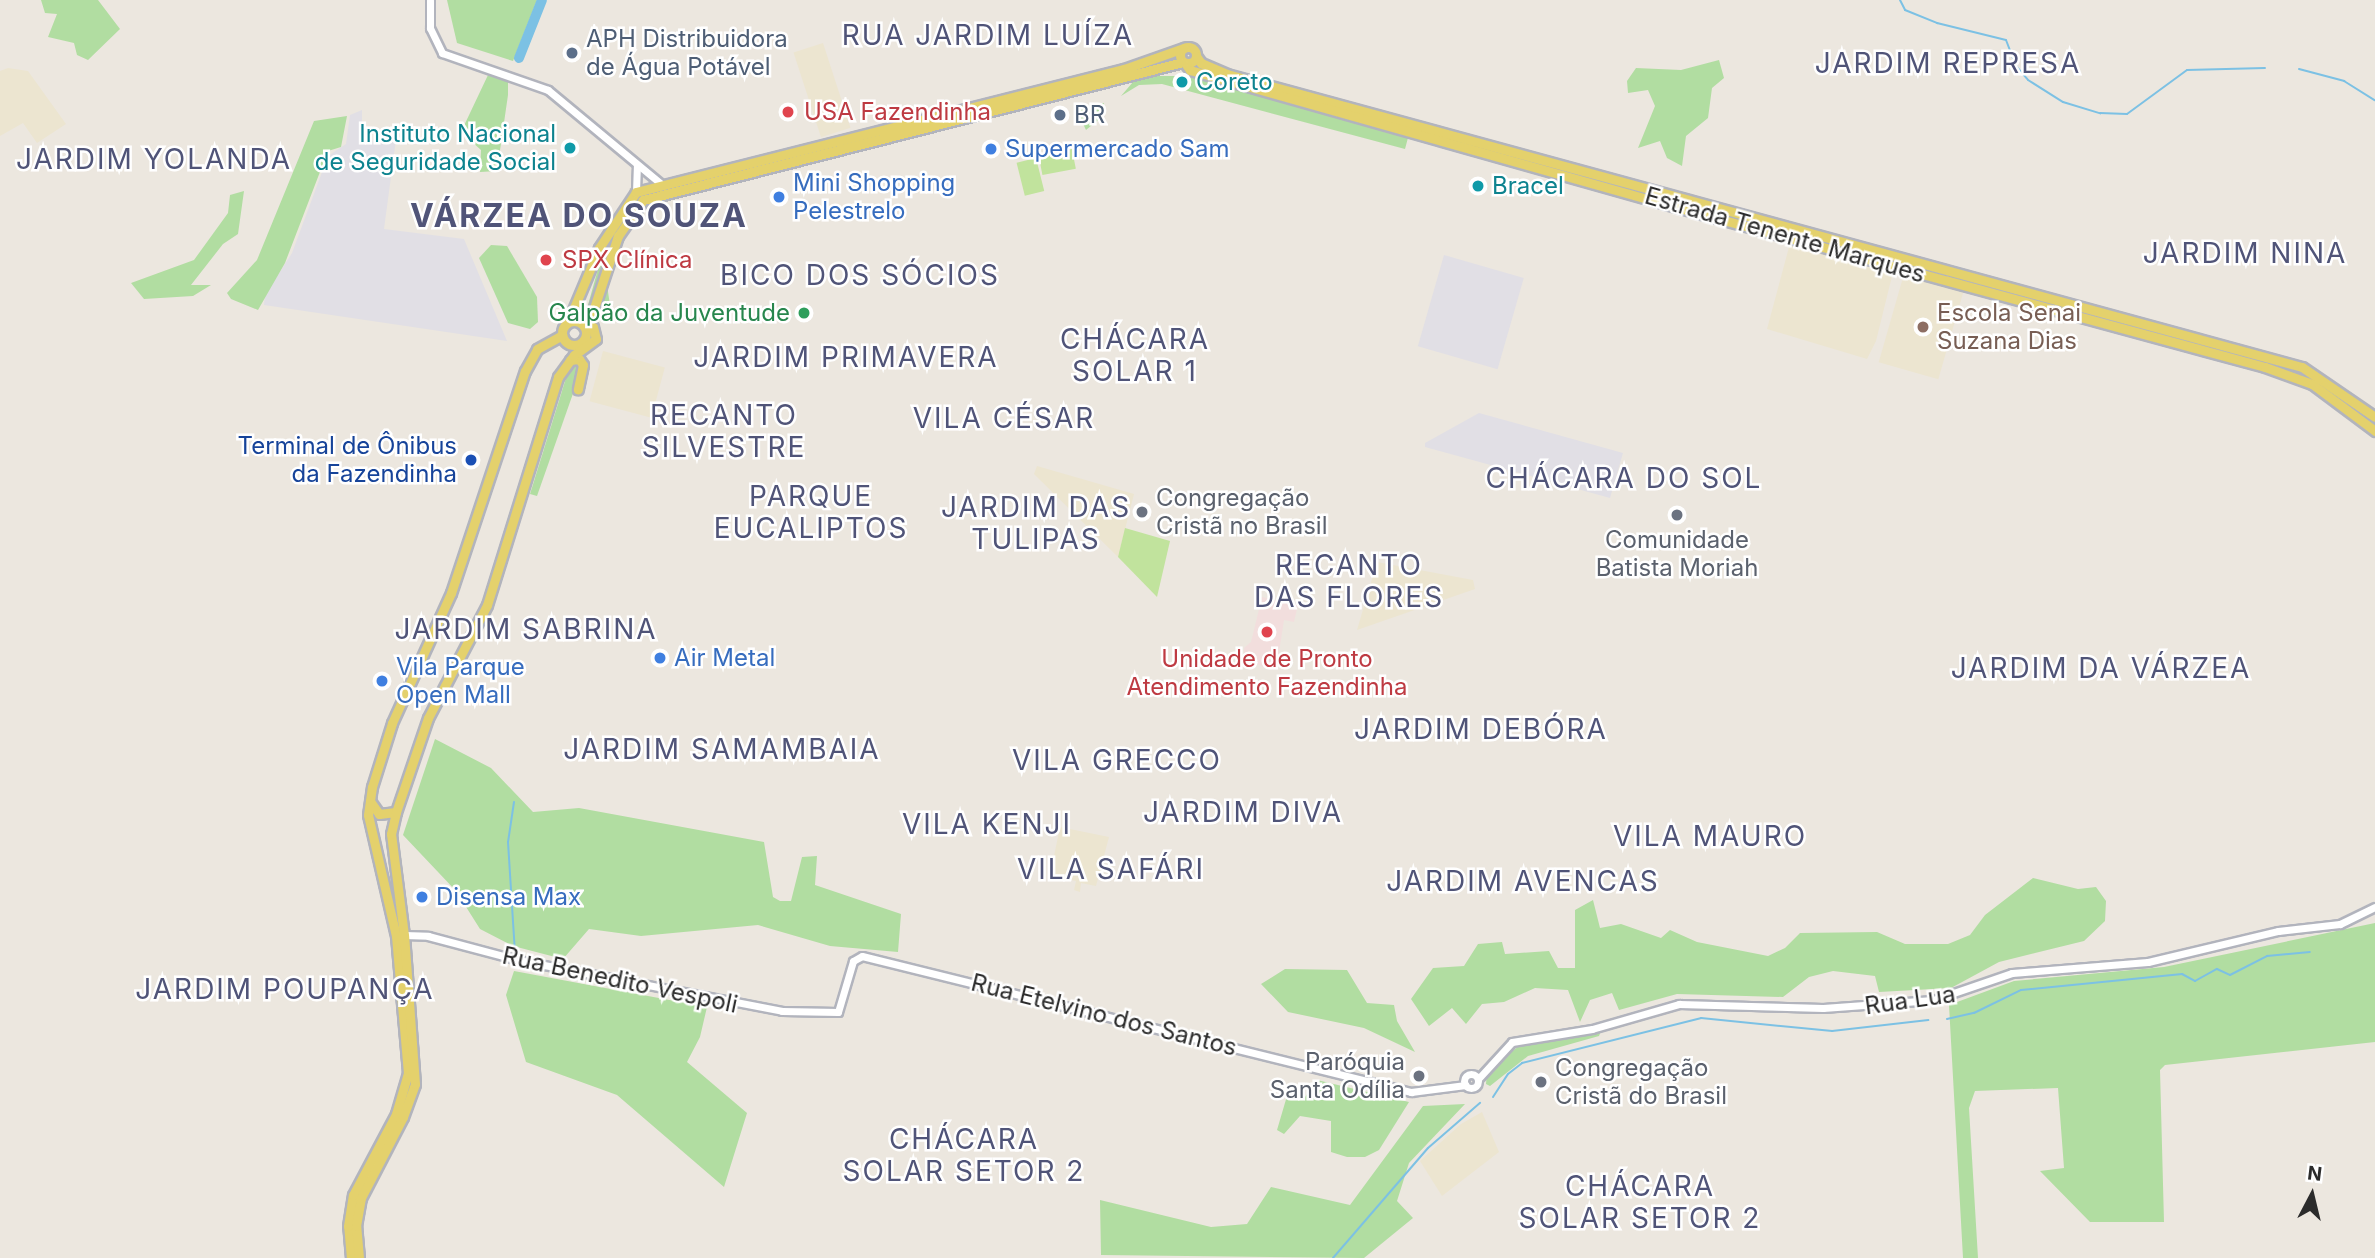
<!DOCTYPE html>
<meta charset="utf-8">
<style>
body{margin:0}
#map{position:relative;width:2375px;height:1258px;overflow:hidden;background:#ece7df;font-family:Inter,sans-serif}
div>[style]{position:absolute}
.industrial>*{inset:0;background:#e1dfe5;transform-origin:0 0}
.education>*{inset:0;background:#ece5d0;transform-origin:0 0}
.medical>*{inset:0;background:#f2dedd}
.green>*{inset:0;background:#b1dda1}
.pitch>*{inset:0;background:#c1e39d;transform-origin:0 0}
.stream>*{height:2px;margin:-1px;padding:0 1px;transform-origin:1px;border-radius:1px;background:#7cc1e4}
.river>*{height:10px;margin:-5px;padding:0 5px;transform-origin:5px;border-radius:5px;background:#7cc1e4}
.roads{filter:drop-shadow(2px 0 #b2b4bd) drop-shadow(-2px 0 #b2b4bd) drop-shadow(0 2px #b2b4bd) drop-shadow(0 -2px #b2b4bd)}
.minor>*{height:7px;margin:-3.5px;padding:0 3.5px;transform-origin:3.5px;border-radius:3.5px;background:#fff}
.minor>.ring{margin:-3.5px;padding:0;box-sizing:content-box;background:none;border:7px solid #fff;border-radius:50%}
.major>*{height:9px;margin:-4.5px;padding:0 4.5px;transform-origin:4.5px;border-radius:4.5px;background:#e4d16c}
.major>.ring{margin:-4.5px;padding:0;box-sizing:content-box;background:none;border:9px solid #e4d16c;border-radius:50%}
.dots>*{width:19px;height:19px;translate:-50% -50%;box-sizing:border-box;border:4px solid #fff;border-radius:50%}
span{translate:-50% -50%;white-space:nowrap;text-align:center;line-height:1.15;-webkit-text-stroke:5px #fff;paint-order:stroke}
.service-label{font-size:24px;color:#4e5e75}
.left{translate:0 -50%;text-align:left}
.culture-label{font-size:24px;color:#0d838f}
.right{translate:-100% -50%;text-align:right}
.health-label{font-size:24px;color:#be3a42}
.shop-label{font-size:24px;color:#366cbe}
.street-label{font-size:24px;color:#2b2b2b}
.leisure-label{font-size:24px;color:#27864d}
.education-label{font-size:24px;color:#785e54}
.transit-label{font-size:24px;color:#164399}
.worship-label{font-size:24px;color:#5b616d}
.quarter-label{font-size:28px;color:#505478;letter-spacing:2px}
.district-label{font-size:32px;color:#505478;font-weight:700;letter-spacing:2px}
.north{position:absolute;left:2277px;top:1160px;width:70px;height:70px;-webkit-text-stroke:5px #fff;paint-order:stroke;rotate:7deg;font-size:19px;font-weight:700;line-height:28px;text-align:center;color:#2b2b2b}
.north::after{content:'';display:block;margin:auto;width:24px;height:32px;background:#2b2b2b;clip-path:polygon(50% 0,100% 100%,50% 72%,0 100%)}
</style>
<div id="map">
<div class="industrial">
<div style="clip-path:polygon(362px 110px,362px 142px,372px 142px,376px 134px,397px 132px,384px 229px,464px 239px,507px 341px,264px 305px,265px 295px,292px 253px,328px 156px,346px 144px,350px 115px)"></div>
<div style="left:1444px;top:255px;width:83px;height:95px;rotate:16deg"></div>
<div style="clip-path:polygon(1479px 413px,1623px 453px,1610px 498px,1425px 447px,1425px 443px)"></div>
</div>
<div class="education">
<div style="left:823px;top:43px;width:89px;height:31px;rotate:72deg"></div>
<div style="clip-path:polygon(8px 68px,28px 71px,66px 124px,37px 143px,23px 123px,0 136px,0 71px)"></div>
<div style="clip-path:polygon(1792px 236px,1894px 268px,1876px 341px,1867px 359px,1767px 329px)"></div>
<div style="left:1906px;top:267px;width:62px;height:99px;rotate:16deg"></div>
<div style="left:603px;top:351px;width:64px;height:52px;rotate:15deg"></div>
<div style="clip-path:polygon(1037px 466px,1134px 494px,1118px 557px,1034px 474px)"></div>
<div style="clip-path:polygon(1377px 562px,1473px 580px,1475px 589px,1357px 630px)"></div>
<div style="clip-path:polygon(1060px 827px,1109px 837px,1096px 886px,1081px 883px,1080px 892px,1074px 890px,1076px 881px,1050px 875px)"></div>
<div style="clip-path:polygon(1482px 1112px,1499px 1152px,1442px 1196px,1420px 1161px,1461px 1124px)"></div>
</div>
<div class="medical">
<div style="clip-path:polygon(1262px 597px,1298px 605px,1294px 622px,1284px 620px,1277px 665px,1268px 662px,1265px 668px,1244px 657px,1244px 648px,1251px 642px)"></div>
</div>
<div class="green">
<div style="clip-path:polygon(41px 0,98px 0,120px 29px,88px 60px,77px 55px,74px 43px,48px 37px,57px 14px,45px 13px)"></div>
<div style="clip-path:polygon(447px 0,537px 0,513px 61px,457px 43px)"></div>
<div style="clip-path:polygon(1719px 60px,1724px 78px,1712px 88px,1708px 118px,1686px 136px,1682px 166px,1667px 158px,1660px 141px,1638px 148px,1655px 106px,1648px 90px,1628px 93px,1627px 81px,1636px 68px,1681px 70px)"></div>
<div style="clip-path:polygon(488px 75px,508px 81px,508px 95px,497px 171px,480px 172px,481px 150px,461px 132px)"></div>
<div style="clip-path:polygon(1154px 76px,1186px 76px,1409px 134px,1405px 149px,1162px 84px,1139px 85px,1121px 96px,1133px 82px)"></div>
<div style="clip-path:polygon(1104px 103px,1103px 116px,1086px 130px,1077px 111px)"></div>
<div style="clip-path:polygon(347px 116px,341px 147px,328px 151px,285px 263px,258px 310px,231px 299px,227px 293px,257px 260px,314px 121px)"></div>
<div style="clip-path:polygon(244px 191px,238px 234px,223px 244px,191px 285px,211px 285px,193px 296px,144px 299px,131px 283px,194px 260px,228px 213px,230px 195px)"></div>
<div style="clip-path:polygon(627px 217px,629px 228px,607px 285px,611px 312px,586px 312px,600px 262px)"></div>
<div style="clip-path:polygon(491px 245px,507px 246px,537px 297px,538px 322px,530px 329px,508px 323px,479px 258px)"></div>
<div style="clip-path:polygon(577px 360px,581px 364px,576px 385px,537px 496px,530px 494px,566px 378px)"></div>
<div style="clip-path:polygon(435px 739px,491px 768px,533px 812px,579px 808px,764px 842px,773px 897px,780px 901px,791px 901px,802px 857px,817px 856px,815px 885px,901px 914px,898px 952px,830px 946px,758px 925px,641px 936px,589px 929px,563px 959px,513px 946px,480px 929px,456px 891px,403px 835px)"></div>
<div style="clip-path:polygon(2033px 878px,2078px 889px,2096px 887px,2106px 901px,2105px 921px,2084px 941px,1999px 962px,1951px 988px,1879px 992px,1875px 976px,1833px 971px,1809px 977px,1783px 997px,1677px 994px,1619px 1010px,1612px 993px,1590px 1000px,1580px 1022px,1568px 990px,1535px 988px,1504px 1002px,1482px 1004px,1466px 1024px,1452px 1008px,1429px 1026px,1411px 999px,1433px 968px,1464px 966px,1478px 944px,1502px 942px,1505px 954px,1549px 951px,1558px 968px,1575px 968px,1575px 910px,1593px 900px,1600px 928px,1621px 924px,1661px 938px,1670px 930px,1697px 942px,1768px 956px,1785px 948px,1800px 933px,1877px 932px,1905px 944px,1948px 944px,1970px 935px,1985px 915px)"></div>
<div style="clip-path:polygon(2375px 923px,2375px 1042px,2165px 1065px,2160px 1070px,2164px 1222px,2090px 1222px,2040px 1171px,2064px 1168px,2058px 1088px,1975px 1091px,1969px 1108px,1978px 1258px,1963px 1258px,1949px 1005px,2014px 981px,2164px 967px)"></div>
<div style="clip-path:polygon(1285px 969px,1347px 970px,1367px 1003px,1394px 1005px,1397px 1021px,1415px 1052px,1364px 1028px,1288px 1012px,1261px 984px)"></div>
<div style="clip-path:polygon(514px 971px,707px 1007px,700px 1037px,687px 1062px,747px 1113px,724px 1187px,617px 1095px,526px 1062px,506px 995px)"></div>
<div style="clip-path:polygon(1601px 1031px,1599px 1036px,1528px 1056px,1490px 1086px,1486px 1084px,1487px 1071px,1524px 1042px)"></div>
<div style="clip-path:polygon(1317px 1080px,1409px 1102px,1379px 1150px,1365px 1157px,1347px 1157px,1331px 1152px,1331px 1121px,1300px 1116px,1284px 1134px,1277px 1130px,1287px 1096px,1305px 1097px)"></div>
<div style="clip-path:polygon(1465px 1104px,1409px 1163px,1397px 1201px,1413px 1218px,1364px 1258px,1101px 1255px,1100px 1200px,1211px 1227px,1247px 1224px,1271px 1187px,1350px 1205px,1423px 1106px)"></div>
</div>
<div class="pitch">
<div style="left:1072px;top:149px;width:20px;height:34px;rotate:79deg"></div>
<div style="left:1036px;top:158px;width:34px;height:20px;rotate:76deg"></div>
<div style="clip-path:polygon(1125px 528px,1170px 541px,1157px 597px,1118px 557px)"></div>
</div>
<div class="stream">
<div style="left:1900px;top:0;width:11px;rotate:63deg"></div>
<div style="left:1905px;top:10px;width:35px;rotate:22deg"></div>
<div style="left:1937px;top:23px;width:71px;rotate:13.8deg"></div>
<div style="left:2006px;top:40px;width:28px;rotate:69deg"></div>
<div style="left:2016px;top:66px;width:18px;rotate:49deg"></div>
<div style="left:2028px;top:80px;width:41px;rotate:32.2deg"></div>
<div style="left:2063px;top:102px;width:39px;rotate:17deg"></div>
<div style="left:2100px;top:113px;width:27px;rotate:2deg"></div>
<div style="left:2127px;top:114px;width:74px;rotate:-36.3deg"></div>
<div style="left:2187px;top:70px;width:78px;rotate:-1.5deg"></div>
<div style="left:2299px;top:69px;width:47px;rotate:14.9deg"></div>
<div style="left:2344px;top:81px;width:36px;rotate:32deg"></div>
<div style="left:514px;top:802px;width:40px;rotate:98.5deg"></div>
<div style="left:508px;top:842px;width:112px;rotate:86.4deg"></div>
<div style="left:1947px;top:1019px;width:28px;rotate:-13deg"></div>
<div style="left:1974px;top:1013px;width:52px;rotate:-26.1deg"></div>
<div style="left:2021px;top:990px;width:162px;rotate:-5.7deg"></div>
<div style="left:2182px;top:974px;width:15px;rotate:28deg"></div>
<div style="left:2195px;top:981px;width:25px;rotate:-29deg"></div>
<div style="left:2217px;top:969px;width:14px;rotate:25deg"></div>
<div style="left:2230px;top:975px;width:42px;rotate:-27.2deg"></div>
<div style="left:2267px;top:956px;width:43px;rotate:-5.3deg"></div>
<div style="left:1493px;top:1097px;width:27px;rotate:-57deg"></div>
<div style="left:1508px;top:1074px;width:18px;rotate:-38deg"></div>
<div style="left:1522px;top:1063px;width:185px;rotate:-14.1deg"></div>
<div style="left:1701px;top:1018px;width:132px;rotate:5.7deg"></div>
<div style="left:1832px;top:1031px;width:97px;rotate:-6.5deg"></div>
<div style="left:1333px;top:1258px;width:145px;rotate:-49.2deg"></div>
<div style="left:1428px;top:1148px;width:69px;rotate:-40.9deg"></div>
</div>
<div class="river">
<div style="left:519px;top:58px;width:62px;rotate:-68.4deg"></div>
</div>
<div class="roads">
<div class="minor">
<div style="left:430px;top:0;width:28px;rotate:90deg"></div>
<div style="left:430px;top:28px;width:28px;rotate:64deg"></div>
<div style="left:442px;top:53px;width:112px;rotate:19.2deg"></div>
<div style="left:548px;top:90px;width:146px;rotate:39.7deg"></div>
<div style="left:636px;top:192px;width:27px;rotate:-88deg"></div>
<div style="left:404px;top:935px;width:24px;rotate:2deg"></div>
<div style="left:428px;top:936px;width:93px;rotate:14.9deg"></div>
<div style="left:518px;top:960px;width:269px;rotate:10.9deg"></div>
<div style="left:782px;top:1011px;width:56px;rotate:1deg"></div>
<div style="left:838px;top:1012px;width:53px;rotate:-73.6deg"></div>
<div style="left:853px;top:961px;width:10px;rotate:-29deg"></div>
<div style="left:862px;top:956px;width:566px;rotate:13.91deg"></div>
<div style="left:1411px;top:1092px;width:55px;rotate:-7.3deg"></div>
<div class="ring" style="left:1464px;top:1074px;width:7px;height:7px"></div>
<div style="left:1478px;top:1079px;width:50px;rotate:-47.4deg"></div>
<div style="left:1512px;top:1042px;width:81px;rotate:-9.2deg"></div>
<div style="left:1592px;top:1029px;width:91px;rotate:-16deg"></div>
<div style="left:1679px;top:1004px;width:144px;rotate:1.6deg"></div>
<div style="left:1823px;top:1008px;width:110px;rotate:-4.2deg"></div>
<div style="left:1933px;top:1000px;width:83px;rotate:-18.9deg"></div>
<div style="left:2012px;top:973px;width:136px;rotate:-4.6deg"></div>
<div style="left:2148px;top:962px;width:134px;rotate:-13.4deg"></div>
<div style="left:2278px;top:931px;width:62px;rotate:-6.4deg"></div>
<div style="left:2340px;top:924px;width:39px;rotate:-26deg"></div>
</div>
<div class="major">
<div class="ring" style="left:1180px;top:47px;width:7px;height:7px"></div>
<div style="left:1196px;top:56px;width:9px;rotate:54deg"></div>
<div style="left:1201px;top:63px;width:28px;rotate:23deg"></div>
<div style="left:1227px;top:74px;width:1114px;rotate:15.25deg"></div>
<div style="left:2302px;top:367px;width:88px;rotate:34.4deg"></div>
<div style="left:1185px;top:63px;width:9px;rotate:54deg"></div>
<div style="left:1190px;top:70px;width:512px;rotate:15.75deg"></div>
<div style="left:1683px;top:209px;width:603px;rotate:15.19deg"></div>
<div style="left:2265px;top:367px;width:50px;rotate:19.9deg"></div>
<div style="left:2312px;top:384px;width:79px;rotate:36.7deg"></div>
<div class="ring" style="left:562px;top:321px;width:15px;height:15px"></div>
<div style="left:568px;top:322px;width:80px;rotate:-67.3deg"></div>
<div style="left:599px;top:248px;width:67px;rotate:-56.5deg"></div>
<div style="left:636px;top:192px;width:503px;rotate:-14.15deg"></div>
<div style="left:1124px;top:69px;width:64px;rotate:-19.3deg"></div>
<div style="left:583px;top:324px;width:13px;rotate:-48deg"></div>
<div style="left:592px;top:314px;width:82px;rotate:-71.6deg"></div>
<div style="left:618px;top:236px;width:44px;rotate:-55.2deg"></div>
<div style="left:643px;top:200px;width:557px;rotate:-14.34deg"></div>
<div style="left:570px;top:360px;width:9px;rotate:-6deg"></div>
<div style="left:579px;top:359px;width:7px;rotate:56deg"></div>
<div style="left:583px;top:365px;width:25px;rotate:102deg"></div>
<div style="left:370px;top:801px;width:16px;rotate:55deg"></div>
<div style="left:379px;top:814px;width:17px;rotate:-7deg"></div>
<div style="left:351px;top:1258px;width:32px;rotate:-95deg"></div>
<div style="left:348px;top:1226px;width:31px;rotate:-81deg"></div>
<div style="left:353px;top:1195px;width:92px;rotate:-62deg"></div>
<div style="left:396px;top:1114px;width:43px;rotate:-73.7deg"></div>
<div style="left:408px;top:1073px;width:138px;rotate:-95deg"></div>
<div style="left:396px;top:936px;width:124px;rotate:-103deg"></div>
<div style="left:368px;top:815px;width:28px;rotate:-82deg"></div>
<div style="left:372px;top:787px;width:67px;rotate:-72.6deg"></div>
<div style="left:392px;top:723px;width:143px;rotate:-65.6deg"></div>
<div style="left:451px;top:593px;width:234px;rotate:-71.6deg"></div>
<div style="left:525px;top:371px;width:25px;rotate:-61deg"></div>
<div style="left:537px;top:349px;width:29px;rotate:-29deg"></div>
<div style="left:359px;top:1258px;width:32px;rotate:-95deg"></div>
<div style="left:356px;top:1226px;width:28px;rotate:-80deg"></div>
<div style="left:361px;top:1198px;width:91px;rotate:-62.6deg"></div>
<div style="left:403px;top:1117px;width:35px;rotate:-70deg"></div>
<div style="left:415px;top:1084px;width:149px;rotate:-94.2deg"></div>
<div style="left:404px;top:935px;width:102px;rotate:-97.3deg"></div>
<div style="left:391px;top:834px;width:23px;rotate:-77deg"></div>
<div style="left:396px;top:812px;width:99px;rotate:-71.2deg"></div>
<div style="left:428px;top:718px;width:127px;rotate:-62.4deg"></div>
<div style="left:487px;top:605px;width:239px;rotate:-72.7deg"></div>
<div style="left:558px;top:377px;width:27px;rotate:-54deg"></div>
<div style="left:574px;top:355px;width:27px;rotate:-36deg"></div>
<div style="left:596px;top:339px;width:12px;rotate:-104deg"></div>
<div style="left:593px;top:327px;width:8px;rotate:180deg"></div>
</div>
</div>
<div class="dots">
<div style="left:572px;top:53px;background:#5c6f8a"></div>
<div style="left:1182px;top:82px;background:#0f9aa8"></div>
<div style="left:788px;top:112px;background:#e0444e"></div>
<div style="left:1060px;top:115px;background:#5c6f8a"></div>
<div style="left:570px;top:148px;background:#0f9aa8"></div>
<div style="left:991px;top:149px;background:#3f7fe0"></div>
<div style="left:1478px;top:186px;background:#0f9aa8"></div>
<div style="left:779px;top:197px;background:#3f7fe0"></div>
<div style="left:546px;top:260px;background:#e0444e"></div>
<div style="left:804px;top:313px;background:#2e9e5b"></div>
<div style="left:1923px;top:327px;background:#8d6e63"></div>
<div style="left:471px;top:460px;background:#1a4fb4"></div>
<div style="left:1142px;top:512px;background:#6b7280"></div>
<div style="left:1677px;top:515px;background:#6b7280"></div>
<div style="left:1267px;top:632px;background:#e0444e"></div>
<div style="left:660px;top:658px;background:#3f7fe0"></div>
<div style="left:382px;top:681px;background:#3f7fe0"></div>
<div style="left:422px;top:897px;background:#3f7fe0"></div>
<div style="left:1419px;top:1076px;background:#6b7280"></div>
<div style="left:1541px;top:1082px;background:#6b7280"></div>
</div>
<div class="service-label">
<span class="left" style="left:586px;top:53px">APH Distribuidora<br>de Água Potável</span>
<span class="left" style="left:1074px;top:115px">BR</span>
</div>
<div class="culture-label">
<span class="left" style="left:1196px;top:82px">Coreto</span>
<span class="right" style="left:556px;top:148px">Instituto Nacional<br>de Seguridade Social</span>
<span class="left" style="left:1492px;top:186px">Bracel</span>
</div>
<div class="health-label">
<span class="left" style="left:804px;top:112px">USA Fazendinha</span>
<span class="left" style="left:562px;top:260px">SPX Clínica</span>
<span style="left:1267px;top:673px">Unidade de Pronto<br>Atendimento Fazendinha</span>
</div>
<div class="shop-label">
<span class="left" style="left:1005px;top:149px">Supermercado Sam</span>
<span class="left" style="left:793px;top:197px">Mini Shopping<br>Pelestrelo</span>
<span class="left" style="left:674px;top:658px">Air Metal</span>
<span class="left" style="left:396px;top:681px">Vila Parque<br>Open Mall</span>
<span class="left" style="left:436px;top:897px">Disensa Max</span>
</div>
<div class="street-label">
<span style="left:1785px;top:235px;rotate:16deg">Estrada Tenente Marques</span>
<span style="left:620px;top:980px;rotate:12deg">Rua Benedito Vespoli</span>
<span style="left:1910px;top:1000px;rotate:-8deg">Rua Lua</span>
<span style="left:1104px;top:1015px;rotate:14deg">Rua Etelvino dos Santos</span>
</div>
<div class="leisure-label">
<span class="right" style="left:790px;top:313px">Galpão da Juventude</span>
</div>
<div class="education-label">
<span class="left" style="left:1937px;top:327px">Escola Senai<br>Suzana Dias</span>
</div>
<div class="transit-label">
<span class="right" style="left:457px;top:460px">Terminal de Ônibus<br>da Fazendinha</span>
</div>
<div class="worship-label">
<span class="left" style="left:1156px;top:512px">Congregação<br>Cristã no Brasil</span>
<span style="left:1677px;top:554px">Comunidade<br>Batista Moriah</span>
<span class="right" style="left:1405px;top:1076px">Paróquia<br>Santa Odília</span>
<span class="left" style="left:1555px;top:1082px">Congregação<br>Cristã do Brasil</span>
</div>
<div class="quarter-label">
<span style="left:988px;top:35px">RUA JARDIM LUÍZA</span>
<span style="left:1948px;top:63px">JARDIM REPRESA</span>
<span style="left:154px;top:159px">JARDIM YOLANDA</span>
<span style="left:2245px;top:253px">JARDIM NINA</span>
<span style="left:860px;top:275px">BICO DOS SÓCIOS</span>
<span style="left:1135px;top:355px">CHÁCARA<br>SOLAR 1</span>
<span style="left:846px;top:357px">JARDIM PRIMAVERA</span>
<span style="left:724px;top:431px">RECANTO<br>SILVESTRE</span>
<span style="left:1004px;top:418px">VILA CÉSAR</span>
<span style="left:1624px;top:478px">CHÁCARA DO SOL</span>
<span style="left:811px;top:512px">PARQUE<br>EUCALIPTOS</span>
<span style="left:1036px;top:523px">JARDIM DAS<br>TULIPAS</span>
<span style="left:1349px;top:581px">RECANTO<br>DAS FLORES</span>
<span style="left:526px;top:629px">JARDIM SABRINA</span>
<span style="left:2101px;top:668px">JARDIM DA VÁRZEA</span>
<span style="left:1481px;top:729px">JARDIM DEBÓRA</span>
<span style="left:722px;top:749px">JARDIM SAMAMBAIA</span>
<span style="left:1117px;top:760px">VILA GRECCO</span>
<span style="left:1243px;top:812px">JARDIM DIVA</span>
<span style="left:987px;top:824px">VILA KENJI</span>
<span style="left:1710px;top:836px">VILA MAURO</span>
<span style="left:1111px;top:869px">VILA SAFÁRI</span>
<span style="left:1523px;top:881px">JARDIM AVENCAS</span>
<span style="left:285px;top:989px">JARDIM POUPANÇA</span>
<span style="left:964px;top:1155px">CHÁCARA<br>SOLAR SETOR 2</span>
<span style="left:1640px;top:1202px">CHÁCARA<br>SOLAR SETOR 2</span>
</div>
<div class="district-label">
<span style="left:579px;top:216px">VÁRZEA DO SOUZA</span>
</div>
<div class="north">N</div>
</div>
